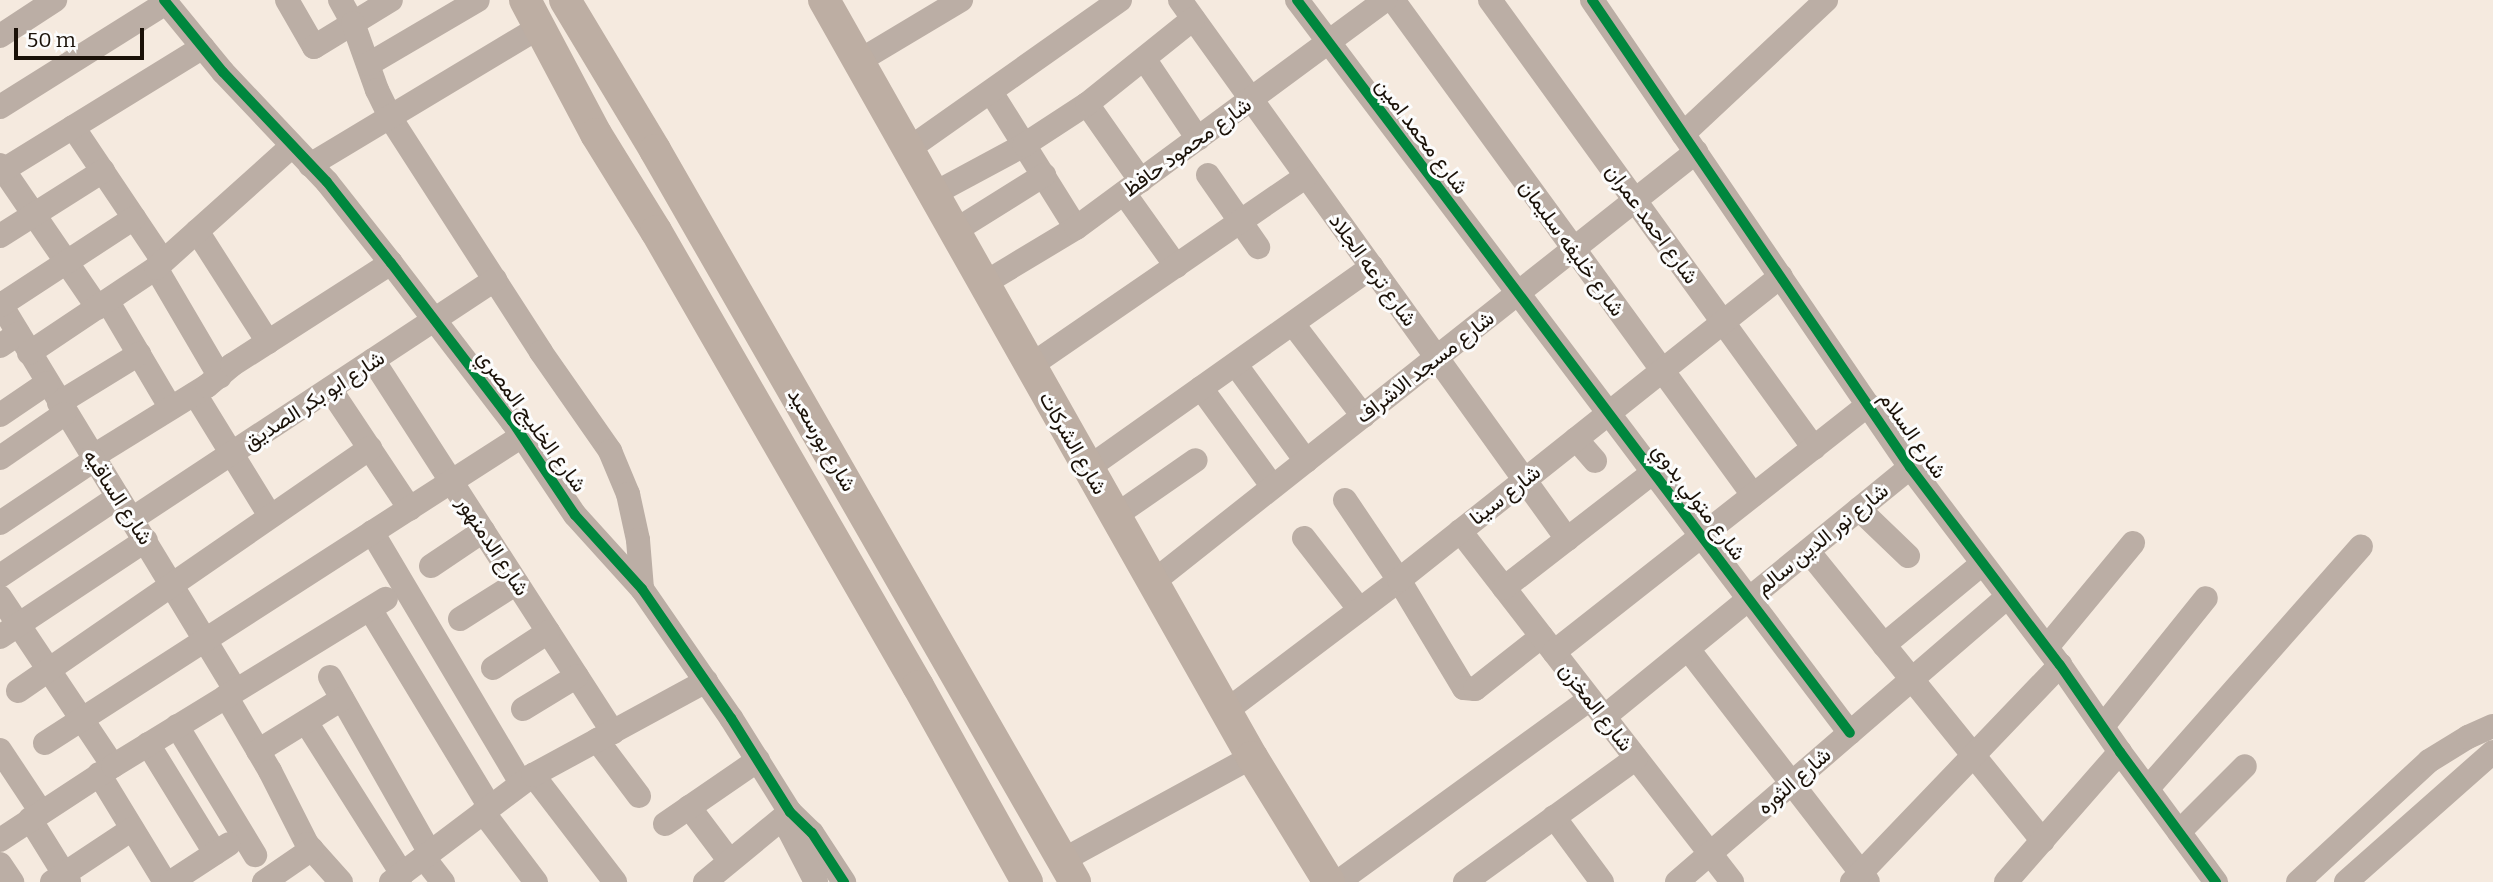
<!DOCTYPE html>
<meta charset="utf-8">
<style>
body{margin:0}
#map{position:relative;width:2493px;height:882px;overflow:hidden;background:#f5eadf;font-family:Bitter,Vazirmatn,serif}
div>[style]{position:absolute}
.minor>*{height:24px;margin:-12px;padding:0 12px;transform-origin:12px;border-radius:12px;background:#bbaea5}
.major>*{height:32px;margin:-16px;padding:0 16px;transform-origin:16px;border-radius:16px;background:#bdaea3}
.cycleway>*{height:10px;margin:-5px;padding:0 5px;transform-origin:5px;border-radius:5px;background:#00873e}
span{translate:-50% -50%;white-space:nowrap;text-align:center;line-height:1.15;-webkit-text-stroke:6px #fcfcfc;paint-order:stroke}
.street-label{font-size:21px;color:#1a1108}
.scale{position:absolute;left:14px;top:28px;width:130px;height:32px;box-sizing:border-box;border:4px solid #1a1108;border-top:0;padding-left:9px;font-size:21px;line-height:24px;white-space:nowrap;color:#1a1108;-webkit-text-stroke:5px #fcfcfc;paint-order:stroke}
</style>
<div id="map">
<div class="minor">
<div style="left:164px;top:0;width:93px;rotate:50.7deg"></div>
<div style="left:223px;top:72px;width:151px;rotate:46.6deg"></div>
<div style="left:327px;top:182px;width:103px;rotate:51.7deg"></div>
<div style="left:391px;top:263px;width:199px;rotate:52.6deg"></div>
<div style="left:512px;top:421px;width:113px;rotate:56.2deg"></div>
<div style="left:575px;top:515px;width:100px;rotate:47.8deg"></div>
<div style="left:642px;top:589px;width:157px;rotate:55.4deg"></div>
<div style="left:731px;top:718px;width:111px;rotate:57.9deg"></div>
<div style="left:790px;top:812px;width:30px;rotate:44deg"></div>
<div style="left:812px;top:833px;width:59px;rotate:56.9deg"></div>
<div style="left:287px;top:0;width:54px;rotate:60.1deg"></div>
<div style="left:314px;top:47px;width:90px;rotate:-31.4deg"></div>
<div style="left:340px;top:0;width:26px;rotate:61deg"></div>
<div style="left:353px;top:23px;width:71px;rotate:70.3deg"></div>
<div style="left:377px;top:90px;width:32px;rotate:64deg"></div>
<div style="left:391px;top:119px;width:277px;rotate:57.2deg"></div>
<div style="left:541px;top:352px;width:121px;rotate:55.1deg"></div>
<div style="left:610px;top:451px;width:47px;rotate:67.3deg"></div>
<div style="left:628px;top:494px;width:47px;rotate:77.7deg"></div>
<div style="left:638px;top:540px;width:49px;rotate:85.3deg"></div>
<div style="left:1180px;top:0;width:664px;rotate:54.32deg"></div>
<div style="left:1297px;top:0;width:918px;rotate:52.97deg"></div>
<div style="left:1393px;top:0;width:612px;rotate:53.97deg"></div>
<div style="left:1490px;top:0;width:553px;rotate:54.13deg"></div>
<div style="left:1592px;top:0;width:565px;rotate:55.75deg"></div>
<div style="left:1910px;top:467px;width:248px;rotate:52.9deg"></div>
<div style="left:2060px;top:665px;width:106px;rotate:55.4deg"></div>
<div style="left:2120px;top:752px;width:162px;rotate:53.6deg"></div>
<div style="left:0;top:36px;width:66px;rotate:-33.2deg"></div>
<div style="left:1145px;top:60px;width:95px;rotate:56.1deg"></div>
<div style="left:859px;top:61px;width:119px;rotate:-30.9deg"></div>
<div style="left:369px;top:64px;width:126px;rotate:-30.4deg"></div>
<div style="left:991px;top:92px;width:160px;rotate:58deg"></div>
<div style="left:1087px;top:104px;width:94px;rotate:55deg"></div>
<div style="left:0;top:107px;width:196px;rotate:-32.1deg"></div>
<div style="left:73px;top:127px;width:161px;rotate:56.1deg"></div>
<div style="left:1683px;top:134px;width:196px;rotate:-43.1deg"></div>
<div style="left:910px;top:148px;width:257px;rotate:-35.2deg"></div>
<div style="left:0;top:165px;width:173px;rotate:55.6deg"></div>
<div style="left:310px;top:165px;width:268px;rotate:-31deg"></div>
<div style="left:0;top:172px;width:238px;rotate:-31.6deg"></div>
<div style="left:1208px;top:175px;width:88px;rotate:55.2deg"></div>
<div style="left:935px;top:193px;width:101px;rotate:-28.3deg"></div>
<div style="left:1024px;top:145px;width:75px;rotate:-33.1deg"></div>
<div style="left:1087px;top:104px;width:136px;rotate:-38.7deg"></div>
<div style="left:1124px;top:193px;width:90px;rotate:54.5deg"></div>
<div style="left:956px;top:230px;width:104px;rotate:-32deg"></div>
<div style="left:197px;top:231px;width:132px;rotate:57.4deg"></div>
<div style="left:0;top:236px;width:122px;rotate:-32.3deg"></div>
<div style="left:156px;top:268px;width:126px;rotate:59.6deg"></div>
<div style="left:983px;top:284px;width:109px;rotate:-31.1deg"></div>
<div style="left:1076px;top:228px;width:384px;rotate:-36.4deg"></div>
<div style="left:108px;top:302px;width:122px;rotate:59.4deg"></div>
<div style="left:0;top:303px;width:453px;rotate:58.7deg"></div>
<div style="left:1px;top:305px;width:159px;rotate:-33.2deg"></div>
<div style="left:1293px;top:324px;width:116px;rotate:52.7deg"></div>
<div style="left:0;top:346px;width:22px;rotate:-34deg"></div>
<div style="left:29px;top:353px;width:153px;rotate:-33.8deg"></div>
<div style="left:156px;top:268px;width:183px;rotate:-41.9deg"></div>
<div style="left:373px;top:360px;width:443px;rotate:57.2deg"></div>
<div style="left:1236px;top:365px;width:119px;rotate:53.9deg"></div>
<div style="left:1030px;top:366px;width:334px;rotate:-34.5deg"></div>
<div style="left:1201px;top:388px;width:122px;rotate:54deg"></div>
<div style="left:330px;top:389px;width:144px;rotate:56.3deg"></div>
<div style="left:195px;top:394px;width:143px;rotate:58.4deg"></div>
<div style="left:59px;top:403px;width:94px;rotate:-31.5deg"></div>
<div style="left:0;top:415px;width:57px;rotate:-34.2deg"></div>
<div style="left:1576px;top:439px;width:29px;rotate:49deg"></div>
<div style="left:92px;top:457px;width:135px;rotate:-31.7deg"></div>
<div style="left:207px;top:386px;width:33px;rotate:-40deg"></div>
<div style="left:232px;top:365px;width:189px;rotate:-32.7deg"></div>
<div style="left:0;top:458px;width:78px;rotate:-34.5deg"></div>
<div style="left:1088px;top:468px;width:348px;rotate:-35.3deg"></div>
<div style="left:1345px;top:500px;width:97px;rotate:56deg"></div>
<div style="left:1399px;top:580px;width:126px;rotate:59deg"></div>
<div style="left:1464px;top:688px;width:11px;rotate:5deg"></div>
<div style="left:1475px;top:689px;width:85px;rotate:-38.3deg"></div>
<div style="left:1859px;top:509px;width:68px;rotate:43.8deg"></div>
<div style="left:1115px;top:516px;width:98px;rotate:-34.7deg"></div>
<div style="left:132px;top:519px;width:435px;rotate:-33.4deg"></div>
<div style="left:0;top:523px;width:113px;rotate:-33.8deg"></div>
<div style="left:1460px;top:531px;width:444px;rotate:52.2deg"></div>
<div style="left:372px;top:532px;width:292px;rotate:59.3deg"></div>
<div style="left:1304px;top:538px;width:91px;rotate:52.1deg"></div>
<div style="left:1808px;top:551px;width:373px;rotate:51deg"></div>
<div style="left:431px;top:566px;width:63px;rotate:-33.9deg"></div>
<div style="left:0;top:576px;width:142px;rotate:-33.8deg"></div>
<div style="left:1153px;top:582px;width:693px;rotate:-38.38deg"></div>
<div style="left:1504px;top:588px;width:187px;rotate:-37.8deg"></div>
<div style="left:0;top:597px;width:203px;rotate:56.2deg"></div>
<div style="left:370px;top:609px;width:232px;rotate:58.8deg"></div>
<div style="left:460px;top:619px;width:67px;rotate:-32.3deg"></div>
<div style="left:0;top:637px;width:175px;rotate:-33.6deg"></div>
<div style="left:1884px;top:645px;width:127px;rotate:-39.6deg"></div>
<div style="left:2047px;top:647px;width:135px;rotate:-50.4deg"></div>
<div style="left:1688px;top:649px;width:294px;rotate:52.3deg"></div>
<div style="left:1554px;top:652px;width:400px;rotate:-38.2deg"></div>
<div style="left:493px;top:668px;width:66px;rotate:-33.2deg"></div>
<div style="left:330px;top:677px;width:202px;rotate:60.4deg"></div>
<div style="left:18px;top:691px;width:428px;rotate:-34.6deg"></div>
<div style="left:226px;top:696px;width:87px;rotate:59.6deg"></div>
<div style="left:270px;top:771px;width:82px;rotate:63.1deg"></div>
<div style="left:307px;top:844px;width:51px;rotate:48.2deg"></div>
<div style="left:523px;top:709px;width:63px;rotate:-31.4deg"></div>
<div style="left:1226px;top:711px;width:217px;rotate:-37.1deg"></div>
<div style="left:1399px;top:580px;width:488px;rotate:-38.5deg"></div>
<div style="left:1604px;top:717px;width:395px;rotate:-39.2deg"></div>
<div style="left:306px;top:722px;width:180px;rotate:57.7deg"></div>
<div style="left:177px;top:726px;width:151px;rotate:58.8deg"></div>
<div style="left:2103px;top:726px;width:164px;rotate:-51.2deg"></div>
<div style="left:597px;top:740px;width:70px;rotate:53.1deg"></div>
<div style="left:45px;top:743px;width:567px;rotate:-32.77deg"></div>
<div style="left:148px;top:744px;width:128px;rotate:58.4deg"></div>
<div style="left:0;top:750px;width:74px;rotate:56.5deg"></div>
<div style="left:258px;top:751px;width:99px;rotate:-31.8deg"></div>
<div style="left:99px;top:774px;width:127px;rotate:58.6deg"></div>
<div style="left:533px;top:775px;width:135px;rotate:52.5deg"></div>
<div style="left:2148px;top:788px;width:322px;rotate:-48.6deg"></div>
<div style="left:689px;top:807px;width:66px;rotate:53deg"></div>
<div style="left:483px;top:812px;width:88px;rotate:52.9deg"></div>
<div style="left:790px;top:812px;width:18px;rotate:93deg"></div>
<div style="left:789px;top:830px;width:59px;rotate:62.6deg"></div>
<div style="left:1554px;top:817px;width:81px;rotate:53.6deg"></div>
<div style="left:30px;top:819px;width:74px;rotate:58.2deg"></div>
<div style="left:665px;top:824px;width:113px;rotate:-34.5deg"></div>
<div style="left:2179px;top:832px;width:93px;rotate:-45deg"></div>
<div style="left:0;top:840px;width:135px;rotate:-33.2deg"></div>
<div style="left:113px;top:766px;width:320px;rotate:-31.5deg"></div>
<div style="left:424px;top:858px;width:31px;rotate:52deg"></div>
<div style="left:1063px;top:860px;width:215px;rotate:-28.6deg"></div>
<div style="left:0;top:864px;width:22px;rotate:56deg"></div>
<div style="left:52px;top:882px;width:96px;rotate:-33.5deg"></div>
<div style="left:171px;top:882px;width:69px;rotate:-33.2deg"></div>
<div style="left:264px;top:882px;width:58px;rotate:-34.5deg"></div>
<div style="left:391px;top:882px;width:178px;rotate:-37deg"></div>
<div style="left:533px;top:775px;width:197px;rotate:-28.5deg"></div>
<div style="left:705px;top:882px;width:110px;rotate:-39.5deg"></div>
<div style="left:1338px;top:882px;width:311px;rotate:-36deg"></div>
<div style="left:1465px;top:882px;width:211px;rotate:-35.9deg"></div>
<div style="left:1677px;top:882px;width:436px;rotate:-40.8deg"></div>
<div style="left:1852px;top:882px;width:301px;rotate:-46.2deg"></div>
<div style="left:2006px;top:882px;width:173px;rotate:-48.8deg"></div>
<div style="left:2298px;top:882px;width:178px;rotate:-42.7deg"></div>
<div style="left:2429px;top:761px;width:46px;rotate:-31.6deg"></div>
<div style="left:2468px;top:737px;width:27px;rotate:-24deg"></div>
<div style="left:2346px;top:882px;width:196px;rotate:-41.5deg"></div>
</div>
<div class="major">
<div style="left:525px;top:0;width:152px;rotate:62.1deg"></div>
<div style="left:596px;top:134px;width:114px;rotate:58.3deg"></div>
<div style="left:656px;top:231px;width:525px;rotate:60.07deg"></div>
<div style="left:918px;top:686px;width:224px;rotate:60.9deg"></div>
<div style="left:565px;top:0;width:175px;rotate:59deg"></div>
<div style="left:655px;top:150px;width:844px;rotate:60.15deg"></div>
<div style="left:824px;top:0;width:870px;rotate:60.52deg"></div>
<div style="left:1252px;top:757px;width:147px;rotate:58.4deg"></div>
</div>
<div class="cycleway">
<div style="left:164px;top:0;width:93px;rotate:50.7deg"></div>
<div style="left:223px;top:72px;width:151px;rotate:46.6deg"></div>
<div style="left:327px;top:182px;width:103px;rotate:51.7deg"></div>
<div style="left:391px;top:263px;width:199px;rotate:52.6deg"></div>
<div style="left:512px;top:421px;width:113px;rotate:56.2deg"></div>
<div style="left:575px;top:515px;width:100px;rotate:47.8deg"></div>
<div style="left:642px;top:589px;width:157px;rotate:55.4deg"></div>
<div style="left:731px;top:718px;width:111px;rotate:57.9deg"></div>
<div style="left:790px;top:812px;width:30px;rotate:44deg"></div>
<div style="left:812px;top:833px;width:59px;rotate:56.9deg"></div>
<div style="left:1297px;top:0;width:918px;rotate:52.97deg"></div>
<div style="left:1592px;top:0;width:565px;rotate:55.75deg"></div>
<div style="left:1910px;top:467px;width:248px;rotate:52.9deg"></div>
<div style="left:2060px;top:665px;width:106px;rotate:55.4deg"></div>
<div style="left:2120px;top:752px;width:162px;rotate:53.6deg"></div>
</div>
<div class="street-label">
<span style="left:1422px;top:136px;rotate:53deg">شارع محمد امين</span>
<span style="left:1187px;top:147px;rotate:-36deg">شارع محمود حافظ</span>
<span style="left:1652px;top:224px;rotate:54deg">شارع احمد عمران</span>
<span style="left:1572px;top:248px;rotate:54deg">شارع خليفه سليمان</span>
<span style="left:1373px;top:270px;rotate:54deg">شارع ترعه الجلاد</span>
<span style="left:1425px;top:367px;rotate:-38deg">شارع مسجد الاشراف</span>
<span style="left:314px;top:400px;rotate:-33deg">شارع ابو بكر الصديق</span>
<span style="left:532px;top:421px;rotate:54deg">شارع الخليج المصري</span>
<span style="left:1913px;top:435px;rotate:55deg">شارع السلام</span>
<span style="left:822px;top:440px;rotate:60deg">شارع بورسعيد</span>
<span style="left:1073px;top:443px;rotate:60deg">شارع الشركات</span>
<span style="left:1505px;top:495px;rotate:-38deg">شارع سينا</span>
<span style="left:118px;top:497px;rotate:57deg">شارع الساقيه</span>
<span style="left:1699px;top:502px;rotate:53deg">شارع متولي بدوي</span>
<span style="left:1822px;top:539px;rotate:-39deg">شارع نور الدين سالم</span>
<span style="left:493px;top:546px;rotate:57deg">شارع الدمنهور</span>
<span style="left:1596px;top:707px;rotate:52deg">شارع المخزن</span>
<span style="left:1794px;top:781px;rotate:-41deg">شارع الثوره</span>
</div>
<div class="scale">50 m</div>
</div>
